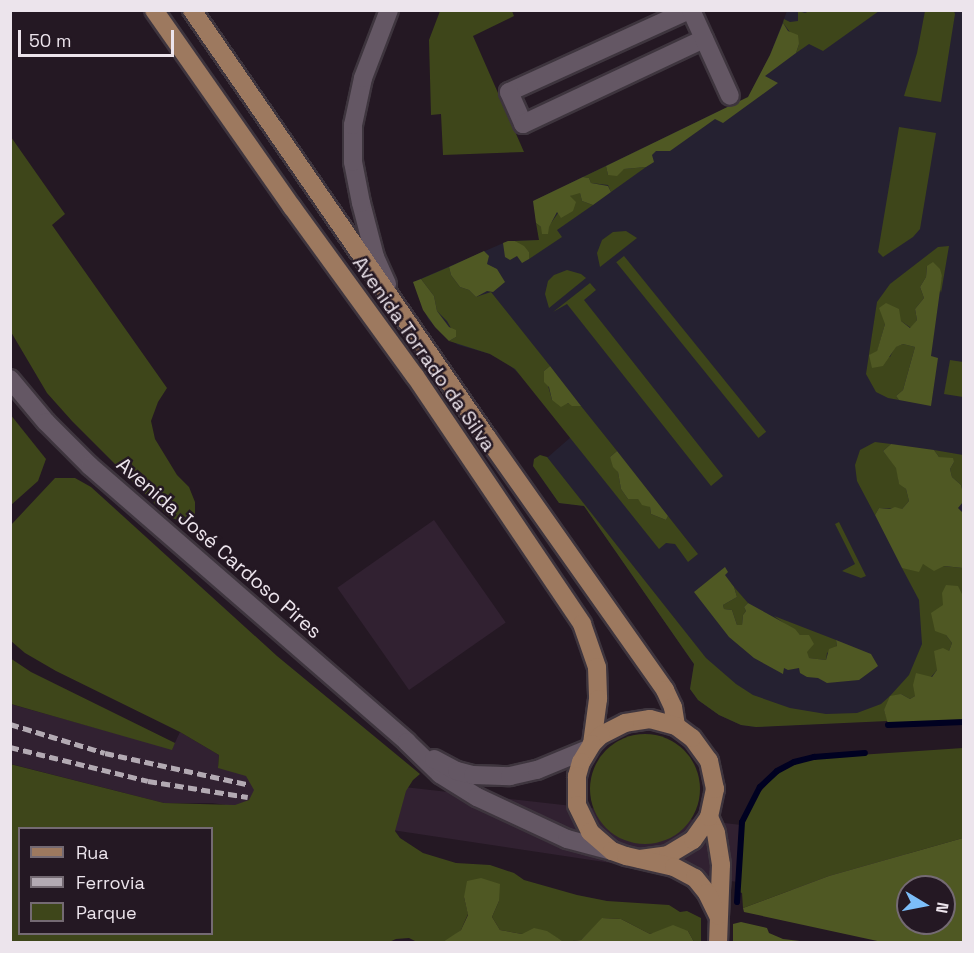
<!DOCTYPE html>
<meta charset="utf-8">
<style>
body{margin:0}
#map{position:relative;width:974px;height:953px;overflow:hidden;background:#241823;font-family:"Space Grotesk",sans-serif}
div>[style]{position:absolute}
.built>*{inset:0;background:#312131;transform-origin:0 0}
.medical>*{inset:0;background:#252131}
.green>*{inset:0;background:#3e461a;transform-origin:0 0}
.round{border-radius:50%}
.forest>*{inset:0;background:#4f5823}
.stream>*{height:6px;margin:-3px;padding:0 3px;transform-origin:3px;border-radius:3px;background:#000121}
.roads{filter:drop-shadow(2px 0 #3e353e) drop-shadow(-2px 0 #3e353e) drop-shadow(0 2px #3e353e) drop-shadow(0 -2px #3e353e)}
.minor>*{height:18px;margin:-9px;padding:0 9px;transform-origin:9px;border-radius:9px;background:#645764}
.major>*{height:18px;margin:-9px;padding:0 9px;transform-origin:9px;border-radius:9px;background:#9d795f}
.rail>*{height:4.5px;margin-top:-2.25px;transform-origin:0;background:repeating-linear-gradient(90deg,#b3aab3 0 9px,transparent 0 13.5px)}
span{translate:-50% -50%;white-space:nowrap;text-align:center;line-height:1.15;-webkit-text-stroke:5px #241823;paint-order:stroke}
.street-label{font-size:20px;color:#ece4ec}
.frame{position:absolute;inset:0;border:12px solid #ece4ec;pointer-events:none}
.legend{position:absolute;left:18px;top:827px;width:195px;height:108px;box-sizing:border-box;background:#241823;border:2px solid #746a73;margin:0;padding:8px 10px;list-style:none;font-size:18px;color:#ece4ec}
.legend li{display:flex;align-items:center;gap:12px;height:30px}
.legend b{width:30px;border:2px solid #746a73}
.north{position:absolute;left:896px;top:875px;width:60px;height:60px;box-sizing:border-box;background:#241823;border:2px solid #746a73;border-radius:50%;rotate:100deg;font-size:16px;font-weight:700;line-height:24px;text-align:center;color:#ece4ec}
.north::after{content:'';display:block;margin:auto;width:21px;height:27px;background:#7cbef9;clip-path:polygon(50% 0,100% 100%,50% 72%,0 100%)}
.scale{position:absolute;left:18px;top:30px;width:156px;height:27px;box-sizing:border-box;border:3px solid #ece4ec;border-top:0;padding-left:8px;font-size:18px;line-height:21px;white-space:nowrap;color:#ece4ec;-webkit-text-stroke:4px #241823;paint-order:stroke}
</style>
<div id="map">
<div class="built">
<div style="left:434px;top:520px;width:125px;height:118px;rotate:55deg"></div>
<div style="clip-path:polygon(10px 704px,172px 749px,180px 732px,219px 755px,218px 766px,892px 842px,944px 887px,908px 887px,877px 903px,212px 803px,164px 803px,11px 764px)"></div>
</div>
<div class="medical">
<div style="clip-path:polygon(787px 11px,963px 11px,963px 689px,897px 720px,755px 727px,741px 725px,719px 715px,698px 700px,690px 689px,694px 664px,584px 506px,559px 503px,533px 466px,536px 457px,548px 457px,571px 437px,529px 383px,507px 363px,490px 354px,458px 345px,442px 334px,428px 319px,413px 282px,508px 241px,539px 240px,533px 201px,748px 97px,770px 55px)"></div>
</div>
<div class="green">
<div style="clip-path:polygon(812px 10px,879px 11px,823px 51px,809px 44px,796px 53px,799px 44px,783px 23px,784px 19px,790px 22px,798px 21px,798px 11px,805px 13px)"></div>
<div style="clip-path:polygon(440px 11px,512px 11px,514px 16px,473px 36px,524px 152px,443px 155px,441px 114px,431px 115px,429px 40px)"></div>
<div style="clip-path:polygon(925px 11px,954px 11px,955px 14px,941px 102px,904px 96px,917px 53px)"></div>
<div style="clip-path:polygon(899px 127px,936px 133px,920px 229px,913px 237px,883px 257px,878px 252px)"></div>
<div style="clip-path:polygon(11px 137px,65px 214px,52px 225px,167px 388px,158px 402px,151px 421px,155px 439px,177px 475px,189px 487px,195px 502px,195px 517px,186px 522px,171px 518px,155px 504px,72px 421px,47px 393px,11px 332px)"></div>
<div style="clip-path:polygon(606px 166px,608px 175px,624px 169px,646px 167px,611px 192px,608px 185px,591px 183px,589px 178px,583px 177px)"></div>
<div style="clip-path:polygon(577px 192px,580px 193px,582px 201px,593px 205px,557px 230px,562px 237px,529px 259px,529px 252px,515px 241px,539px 240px,536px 223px,541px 227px,549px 226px,570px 196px)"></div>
<div style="clip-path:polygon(626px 231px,637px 238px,600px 267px,597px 253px,602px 240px,613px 232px)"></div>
<div style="clip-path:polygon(949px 246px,941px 293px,939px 286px,942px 276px,927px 266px,926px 277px,920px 287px,924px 298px,915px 309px,917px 320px,911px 328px,901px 321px,885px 324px,877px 352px,870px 355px,890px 357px,895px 347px,903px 344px,915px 347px,903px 390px,896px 396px,899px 400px,888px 398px,876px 392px,866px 374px,877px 302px,890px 284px,938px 247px)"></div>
<div style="left:624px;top:256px;width:226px;height:10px;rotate:51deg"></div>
<div style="clip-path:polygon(449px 267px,451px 275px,460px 287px,469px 290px,476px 297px,491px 292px,550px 366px,544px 371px,552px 400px,581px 406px,617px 451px,610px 457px,618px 472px,621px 489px,628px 499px,638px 499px,650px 507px,651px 514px,666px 520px,668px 516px,698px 554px,688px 562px,675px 544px,666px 543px,659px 549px,515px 369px,490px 354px,449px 341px,456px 337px,447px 321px,437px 311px,434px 296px,421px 279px)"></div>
<div style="clip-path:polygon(567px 270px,581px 274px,586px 278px,549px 308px,545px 294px,548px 281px,554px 275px)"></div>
<div style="clip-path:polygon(590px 283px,596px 290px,584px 300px,723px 476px,711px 486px,567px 304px,553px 312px)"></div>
<div style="clip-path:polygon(950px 360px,963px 362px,963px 397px,944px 394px)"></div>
<div style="clip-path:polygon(10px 414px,46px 459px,38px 481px,11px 505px)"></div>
<div style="clip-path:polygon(875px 442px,891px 444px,883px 451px,897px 468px,899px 483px,906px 489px,909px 501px,902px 509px,879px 508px,875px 515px,857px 481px,855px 465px,860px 450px)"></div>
<div style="clip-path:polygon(934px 450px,963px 455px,963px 493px,961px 485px,952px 477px,950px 469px,954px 462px,939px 457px)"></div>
<div style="clip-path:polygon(540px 455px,547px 457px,706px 658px,736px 684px,753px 695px,790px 708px,826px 714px,857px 713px,881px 704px,890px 696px,909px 675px,922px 644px,919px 600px,902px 568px,923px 564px,963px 568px,963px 608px,963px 596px,943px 605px,946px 635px,952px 643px,949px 651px,937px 660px,937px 670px,915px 696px,910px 699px,901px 694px,884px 710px,888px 721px,756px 727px,741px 725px,719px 715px,698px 700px,690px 689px,694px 664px,584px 506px,559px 503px,533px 466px,534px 459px)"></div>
<div style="clip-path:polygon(evenodd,55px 478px,75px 478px,91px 487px,277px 656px,420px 774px,413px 780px,406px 791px,395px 831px,400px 838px,423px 853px,456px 863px,490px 865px,514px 873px,524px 880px,577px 895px,607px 901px,669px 905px,680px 912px,687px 911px,701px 918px,701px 942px,694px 942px,688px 931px,665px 930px,650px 934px,621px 919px,603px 918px,581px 940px,564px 942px,547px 932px,522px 934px,500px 930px,492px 917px,499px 901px,464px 897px,468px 914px,461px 930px,446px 942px,417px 942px,409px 938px,396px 939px,389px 942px,11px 942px,10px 764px,164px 803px,235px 805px,249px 800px,254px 790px,246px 776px,218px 768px,219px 755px,180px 732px,56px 671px,25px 653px,11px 641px,11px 525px,55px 478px,20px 828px,212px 828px,212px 934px,20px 934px,20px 828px)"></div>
<div style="clip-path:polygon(839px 522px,866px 576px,861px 578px,842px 571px,855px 564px,835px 524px)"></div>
<div style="clip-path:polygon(734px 587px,748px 603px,744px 607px,746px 611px,743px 615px,742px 625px,737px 625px,732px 610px,724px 609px,723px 605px,737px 597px)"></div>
<div style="clip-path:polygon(774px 616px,836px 640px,837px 646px,827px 653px,826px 660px,808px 658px,800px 635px)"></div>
<div style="clip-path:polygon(10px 658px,31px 672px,175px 743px,172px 750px,11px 704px)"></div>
<div class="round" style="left:590px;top:734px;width:110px;height:110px"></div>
<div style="clip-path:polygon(963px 748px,963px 838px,829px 876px,743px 908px,742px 893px,739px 892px,744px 822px,754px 799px,778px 772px,795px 763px,814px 758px)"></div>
</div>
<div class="forest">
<div style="clip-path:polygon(783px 23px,788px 31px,798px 35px,799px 44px,796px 53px,765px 76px,778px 83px,723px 123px,715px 119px,670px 151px,656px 151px,652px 155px,654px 162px,646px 167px,624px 169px,617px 176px,608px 175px,606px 166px,748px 97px,770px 55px)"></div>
<div style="clip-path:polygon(583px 177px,589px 178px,591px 183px,608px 186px,611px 192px,593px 205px,582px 201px,580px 193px,570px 196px,576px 202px,573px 211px,561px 218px,557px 212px,549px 227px,548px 234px,542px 234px,541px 227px,536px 223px,533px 201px)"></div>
<div style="clip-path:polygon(508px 241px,515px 241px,524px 246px,529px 252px,529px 259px,522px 263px,517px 256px,510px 260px,505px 257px,503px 243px)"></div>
<div style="clip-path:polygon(484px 251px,489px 256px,487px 264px,497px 269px,505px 282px,493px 292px,487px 291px,476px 297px,469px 290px,460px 287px,451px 275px,449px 267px)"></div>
<div style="clip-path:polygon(933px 262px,940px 269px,942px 276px,931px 356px,938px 358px,931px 406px,899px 400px,896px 396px,903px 390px,915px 347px,903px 344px,896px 347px,883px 366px,872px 368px,869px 355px,877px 351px,885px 324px,879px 308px,886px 303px,899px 309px,901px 321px,910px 328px,917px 320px,915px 309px,924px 298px,920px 287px,926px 277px,927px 266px)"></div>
<div style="clip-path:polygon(421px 279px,434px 296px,437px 311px,449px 327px,456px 330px,456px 337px,449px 341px,435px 327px,423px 310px,413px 282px)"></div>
<div style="clip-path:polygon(550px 366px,581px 406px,572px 406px,568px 403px,561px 407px,552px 400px,549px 387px,544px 382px,544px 371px)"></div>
<div style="clip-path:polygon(891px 444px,934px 450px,939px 457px,953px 458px,954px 462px,950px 469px,952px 477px,961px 485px,963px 493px,963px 502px,958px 508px,963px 513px,963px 568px,944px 566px,934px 571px,923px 564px,919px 572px,902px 568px,875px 515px,879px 508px,890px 509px,895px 507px,902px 509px,909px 501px,906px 489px,899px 484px,896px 468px,883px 451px)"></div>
<div style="clip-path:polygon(617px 451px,668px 516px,666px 520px,651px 514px,650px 507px,642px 505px,638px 499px,628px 499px,621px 489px,618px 472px,613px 467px,610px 457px)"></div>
<div style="clip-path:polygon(725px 567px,728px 572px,725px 575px,734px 587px,737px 597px,723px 605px,724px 609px,732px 610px,737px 625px,742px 625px,743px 615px,746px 611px,744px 607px,748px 603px,795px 629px,800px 635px,809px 635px,814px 644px,807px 652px,809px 658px,826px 660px,829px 649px,837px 646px,836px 640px,871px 654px,878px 666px,859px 680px,827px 683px,818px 678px,807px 677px,800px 673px,799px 668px,788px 670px,784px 668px,783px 674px,754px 658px,729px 637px,694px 592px)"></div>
<div style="clip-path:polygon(946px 585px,958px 586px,963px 596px,963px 721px,888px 724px,884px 710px,890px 696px,901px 694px,910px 699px,915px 696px,913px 685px,916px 673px,932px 677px,937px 670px,934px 651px,943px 648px,949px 651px,952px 643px,946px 635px,935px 631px,931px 613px,943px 605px,942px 593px)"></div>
<div style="clip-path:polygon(evenodd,963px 838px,963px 942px,882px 942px,744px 912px,743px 908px,829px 876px,963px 838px,908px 887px,944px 887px,944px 923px,908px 923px,908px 887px)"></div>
<div style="clip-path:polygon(481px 878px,500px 884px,499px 901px,492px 917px,500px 930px,522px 934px,534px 928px,547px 931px,564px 942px,581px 940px,602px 918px,621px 919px,650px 934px,673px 925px,688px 931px,694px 942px,443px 942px,461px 930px,468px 915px,464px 897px,467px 881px)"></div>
<div style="clip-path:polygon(741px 922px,767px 928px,769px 933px,783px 939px,808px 942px,733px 942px,733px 924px)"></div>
</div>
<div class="stream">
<div style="left:888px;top:725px;width:76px;rotate:-2.3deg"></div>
<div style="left:737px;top:902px;width:80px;rotate:-86.4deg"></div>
<div style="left:742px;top:822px;width:39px;rotate:-63deg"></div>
<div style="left:760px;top:787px;width:23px;rotate:-43deg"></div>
<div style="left:777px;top:771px;width:19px;rotate:-28deg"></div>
<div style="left:794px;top:762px;width:21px;rotate:-14deg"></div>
<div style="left:814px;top:757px;width:51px;rotate:-4.5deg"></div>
</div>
<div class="roads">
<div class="minor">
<div style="left:689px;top:10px;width:198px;rotate:155.5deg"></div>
<div style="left:509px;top:92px;width:35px;rotate:66deg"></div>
<div style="left:523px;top:124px;width:200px;rotate:-25.2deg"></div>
<div style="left:691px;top:10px;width:94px;rotate:65.6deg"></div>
<div style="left:387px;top:284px;width:30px;rotate:-114deg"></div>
<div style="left:375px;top:257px;width:56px;rotate:-104.5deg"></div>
<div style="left:361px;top:203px;width:42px;rotate:-101deg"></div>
<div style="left:353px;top:162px;width:37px;rotate:-90deg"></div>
<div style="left:353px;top:125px;width:48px;rotate:-78deg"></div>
<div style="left:363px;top:78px;width:73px;rotate:-69.1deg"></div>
<div style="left:10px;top:379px;width:56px;rotate:50.1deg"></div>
<div style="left:46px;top:422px;width:62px;rotate:45deg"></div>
<div style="left:90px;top:466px;width:420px;rotate:41deg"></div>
<div style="left:407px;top:742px;width:46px;rotate:44.1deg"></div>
<div style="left:440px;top:774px;width:44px;rotate:31.9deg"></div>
<div style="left:477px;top:797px;width:99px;rotate:25deg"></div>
<div style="left:567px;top:839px;width:47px;rotate:14.9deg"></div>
<div style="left:434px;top:759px;width:26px;rotate:28deg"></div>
<div style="left:457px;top:771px;width:16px;rotate:14deg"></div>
<div style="left:473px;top:775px;width:37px;rotate:2deg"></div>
<div style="left:510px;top:776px;width:28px;rotate:-13deg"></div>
<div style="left:537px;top:770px;width:55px;rotate:-22.4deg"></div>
</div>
<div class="major">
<div style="left:154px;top:10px;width:241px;rotate:55deg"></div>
<div style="left:292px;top:207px;width:209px;rotate:54deg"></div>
<div style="left:415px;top:376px;width:299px;rotate:56deg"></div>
<div style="left:582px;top:624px;width:46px;rotate:70.8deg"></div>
<div style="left:597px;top:667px;width:32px;rotate:88deg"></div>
<div style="left:598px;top:699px;width:45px;rotate:97.6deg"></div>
<div style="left:192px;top:10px;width:518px;rotate:55.39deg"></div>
<div style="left:486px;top:436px;width:311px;rotate:54.8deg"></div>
<div style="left:665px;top:690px;width:19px;rotate:65deg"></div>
<div style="left:673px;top:707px;width:19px;rotate:81deg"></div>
<div style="left:709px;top:817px;width:17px;rotate:66deg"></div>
<div style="left:716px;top:833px;width:32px;rotate:81deg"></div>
<div style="left:721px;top:865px;width:77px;rotate:92.2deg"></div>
<div style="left:640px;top:859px;width:28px;rotate:-8deg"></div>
<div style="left:668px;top:855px;width:29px;rotate:-31deg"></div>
<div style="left:693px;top:840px;width:28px;rotate:-55deg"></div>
<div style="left:709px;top:817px;width:29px;rotate:-78deg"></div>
<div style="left:715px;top:789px;width:29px;rotate:-102deg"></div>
<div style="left:709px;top:761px;width:29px;rotate:-126deg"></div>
<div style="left:692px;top:738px;width:20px;rotate:-143deg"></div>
<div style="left:676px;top:726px;width:27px;rotate:-165deg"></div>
<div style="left:650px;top:719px;width:25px;rotate:171deg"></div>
<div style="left:625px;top:723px;width:27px;rotate:153deg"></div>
<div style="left:601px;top:735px;width:13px;rotate:135deg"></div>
<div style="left:592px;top:744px;width:21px;rotate:121deg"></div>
<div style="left:581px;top:762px;width:15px;rotate:106deg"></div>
<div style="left:577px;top:776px;width:29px;rotate:90deg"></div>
<div style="left:577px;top:805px;width:30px;rotate:64deg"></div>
<div style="left:590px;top:832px;width:29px;rotate:41deg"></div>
<div style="left:612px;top:851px;width:15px;rotate:20deg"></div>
<div style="left:626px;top:856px;width:49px;rotate:12.9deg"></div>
<div style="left:674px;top:867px;width:24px;rotate:28deg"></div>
<div style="left:695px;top:878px;width:19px;rotate:51deg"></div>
<div style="left:707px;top:893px;width:25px;rotate:64deg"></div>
</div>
</div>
<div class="rail">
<div style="left:10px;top:724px;width:99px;rotate:17deg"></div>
<div style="left:105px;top:753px;width:148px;rotate:12.4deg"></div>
<div style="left:10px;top:747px;width:142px;rotate:13.8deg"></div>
<div style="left:148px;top:781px;width:101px;rotate:9.1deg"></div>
</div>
<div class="street-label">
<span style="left:424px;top:354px;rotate:55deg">Avenida Torrado da Silva</span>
<span style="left:219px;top:548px;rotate:41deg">Avenida José Cardoso Pires</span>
</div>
<div class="frame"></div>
<ul class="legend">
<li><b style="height:8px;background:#9d795f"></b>Rua</li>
<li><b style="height:8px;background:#b3aab3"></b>Ferrovia</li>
<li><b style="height:16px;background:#3e461a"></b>Parque</li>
</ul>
<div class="north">N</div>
<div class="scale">50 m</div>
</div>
